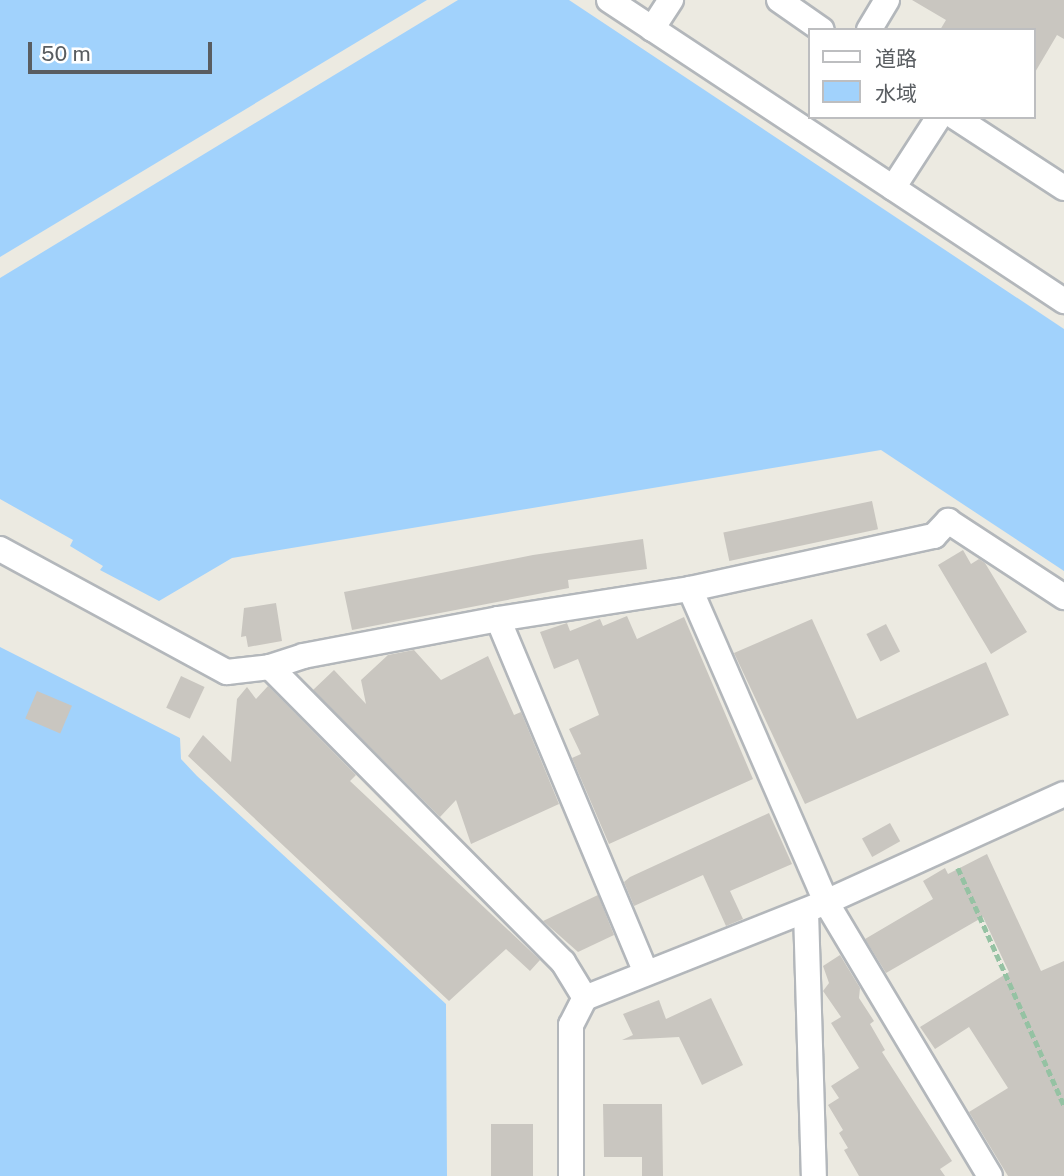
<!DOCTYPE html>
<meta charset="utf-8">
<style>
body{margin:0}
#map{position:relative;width:1064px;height:1176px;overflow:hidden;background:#eceae1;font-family:"Public Sans","Noto Sans JP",sans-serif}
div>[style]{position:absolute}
.water>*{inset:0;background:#a1d2fc}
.pier>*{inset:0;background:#eceae1}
.building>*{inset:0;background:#c9c6c0;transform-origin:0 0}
.path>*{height:4.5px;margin-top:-2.25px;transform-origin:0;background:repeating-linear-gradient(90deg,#95c2a3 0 7px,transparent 0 10.5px)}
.roads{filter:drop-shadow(2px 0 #b3b7bb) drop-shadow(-2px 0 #b3b7bb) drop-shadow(0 2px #b3b7bb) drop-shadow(0 -2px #b3b7bb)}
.minor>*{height:24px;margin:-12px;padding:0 12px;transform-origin:12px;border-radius:12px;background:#fff}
span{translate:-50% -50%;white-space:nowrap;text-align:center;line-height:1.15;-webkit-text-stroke:5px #fff;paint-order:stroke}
.legend{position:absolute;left:808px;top:28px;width:228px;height:91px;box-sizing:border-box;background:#fff;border:2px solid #bdbec0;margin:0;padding:9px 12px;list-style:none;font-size:21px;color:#595d61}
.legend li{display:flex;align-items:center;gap:14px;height:35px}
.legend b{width:35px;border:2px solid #bdbec0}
.scale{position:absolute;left:28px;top:42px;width:184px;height:32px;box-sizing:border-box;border:4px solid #595d61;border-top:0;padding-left:9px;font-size:21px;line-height:24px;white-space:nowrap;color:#595d61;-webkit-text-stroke:5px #fff;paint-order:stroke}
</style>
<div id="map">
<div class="water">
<div style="clip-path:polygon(0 0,569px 0,1064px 329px,1064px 571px,881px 450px,232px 558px,159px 601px,100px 570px,103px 566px,70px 546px,73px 540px,0 499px)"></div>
<div style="clip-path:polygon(0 647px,180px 738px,181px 759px,197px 776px,446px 1004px,447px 1176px,0 1176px)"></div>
</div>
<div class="pier">
<div style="clip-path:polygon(427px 0,458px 0,0 278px,0 257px)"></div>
</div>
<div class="building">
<div style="clip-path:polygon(912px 0,1064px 0,1064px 39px,1057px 35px,1034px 74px,1034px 30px,940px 30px,946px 20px)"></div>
<div style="left:872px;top:501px;width:29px;height:152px;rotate:78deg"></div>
<div style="clip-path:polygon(643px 539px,647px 569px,568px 580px,569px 588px,352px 630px,344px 592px,533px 555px)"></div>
<div style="clip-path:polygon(963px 550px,971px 564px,979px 559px,985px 563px,1027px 632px,991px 654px,938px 565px)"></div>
<div style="clip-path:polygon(276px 603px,282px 641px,248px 647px,246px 636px,241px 637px,244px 608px)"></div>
<div style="clip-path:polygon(627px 616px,637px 639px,684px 617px,753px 779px,609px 844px,572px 758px,581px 754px,569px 729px,599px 715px,578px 659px,554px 669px,540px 632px,567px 623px,570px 631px,600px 619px,603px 626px)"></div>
<div style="clip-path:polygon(812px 619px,857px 719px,986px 662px,1009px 715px,805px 804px,734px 653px)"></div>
<div style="left:886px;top:624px;width:31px;height:22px;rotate:63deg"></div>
<div style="clip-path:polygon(414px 650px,441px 680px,488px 656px,514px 715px,521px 712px,559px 804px,471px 844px,456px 800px,440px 817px,313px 690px,334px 670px,366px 704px,361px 680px,388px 655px)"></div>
<div style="left:181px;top:676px;width:26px;height:35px;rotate:25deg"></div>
<div style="clip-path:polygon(268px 686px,356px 775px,350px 781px,540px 960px,530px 971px,506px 949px,449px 1001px,188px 756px,203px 735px,231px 762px,237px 699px,247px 687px,256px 699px)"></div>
<div style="left:37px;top:691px;width:38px;height:30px;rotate:23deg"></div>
<div style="clip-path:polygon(769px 813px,792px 864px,730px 891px,743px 919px,726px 926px,703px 875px,634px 906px,624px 882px,630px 877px)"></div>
<div style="left:890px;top:823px;width:21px;height:32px;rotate:61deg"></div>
<div style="clip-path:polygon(987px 854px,1041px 971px,1064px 961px,1064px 1176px,1008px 1176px,969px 1112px,1008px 1088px,969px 1027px,935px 1049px,920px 1027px,1009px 972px,983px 917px,886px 973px,865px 939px,933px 899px,923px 881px,945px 868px,948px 874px)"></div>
<div style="clip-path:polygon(598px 895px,614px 935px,578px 952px,543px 921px)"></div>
<div style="clip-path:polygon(840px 955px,860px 988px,859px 998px,874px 1021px,870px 1024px,885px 1050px,882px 1052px,952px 1161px,940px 1169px,945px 1176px,859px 1176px,844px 1150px,848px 1148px,839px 1133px,843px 1130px,828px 1105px,839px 1098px,831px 1086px,859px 1068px,831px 1023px,841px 1017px,823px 991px,829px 983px,823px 966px)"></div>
<div style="clip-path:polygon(711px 998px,743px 1065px,702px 1085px,679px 1037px,622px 1040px,633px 1035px,623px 1014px,659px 1000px,666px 1019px)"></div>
<div style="clip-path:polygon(603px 1104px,662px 1104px,663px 1176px,642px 1176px,642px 1157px,604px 1157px)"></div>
<div style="left:491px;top:1124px;width:42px;height:52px"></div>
</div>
<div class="path">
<div style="left:958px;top:868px;width:260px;rotate:65.9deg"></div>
</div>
<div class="roads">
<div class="minor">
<div style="left:609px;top:0;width:546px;rotate:33.49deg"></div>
<div style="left:779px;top:0;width:52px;rotate:34.9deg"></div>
<div style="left:652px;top:29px;width:35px;rotate:-57deg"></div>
<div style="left:869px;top:30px;width:35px;rotate:-59deg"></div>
<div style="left:955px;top:117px;width:130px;rotate:33.1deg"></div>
<div style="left:893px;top:188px;width:85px;rotate:-57.1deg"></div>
<div style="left:0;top:549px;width:258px;rotate:28.5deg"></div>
<div style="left:227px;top:672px;width:43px;rotate:-6.6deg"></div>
<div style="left:270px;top:667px;width:35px;rotate:-18deg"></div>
<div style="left:303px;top:656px;width:198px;rotate:-10.7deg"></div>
<div style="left:498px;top:619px;width:194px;rotate:-8.9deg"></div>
<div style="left:690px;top:589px;width:250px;rotate:-12.3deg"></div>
<div style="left:934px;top:536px;width:21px;rotate:-47deg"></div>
<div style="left:948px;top:521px;width:139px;rotate:33.2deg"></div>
<div style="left:690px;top:589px;width:341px;rotate:66.5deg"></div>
<div style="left:826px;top:902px;width:319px;rotate:59.1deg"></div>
<div style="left:498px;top:619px;width:383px;rotate:67.3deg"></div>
<div style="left:270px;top:667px;width:416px;rotate:45.2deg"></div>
<div style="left:563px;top:962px;width:42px;rotate:58.6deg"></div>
<div style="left:806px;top:911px;width:265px;rotate:88.3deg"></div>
<div style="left:571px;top:1176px;width:151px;rotate:-90deg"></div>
<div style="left:571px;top:1025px;width:30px;rotate:-63deg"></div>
<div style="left:585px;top:998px;width:259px;rotate:-21.7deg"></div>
<div style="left:826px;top:902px;width:261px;rotate:-24.4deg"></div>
</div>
</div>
<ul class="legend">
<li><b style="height:9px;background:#fff"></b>道路</li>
<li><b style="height:19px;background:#a1d2fc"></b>水域</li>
</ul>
<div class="scale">50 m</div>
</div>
